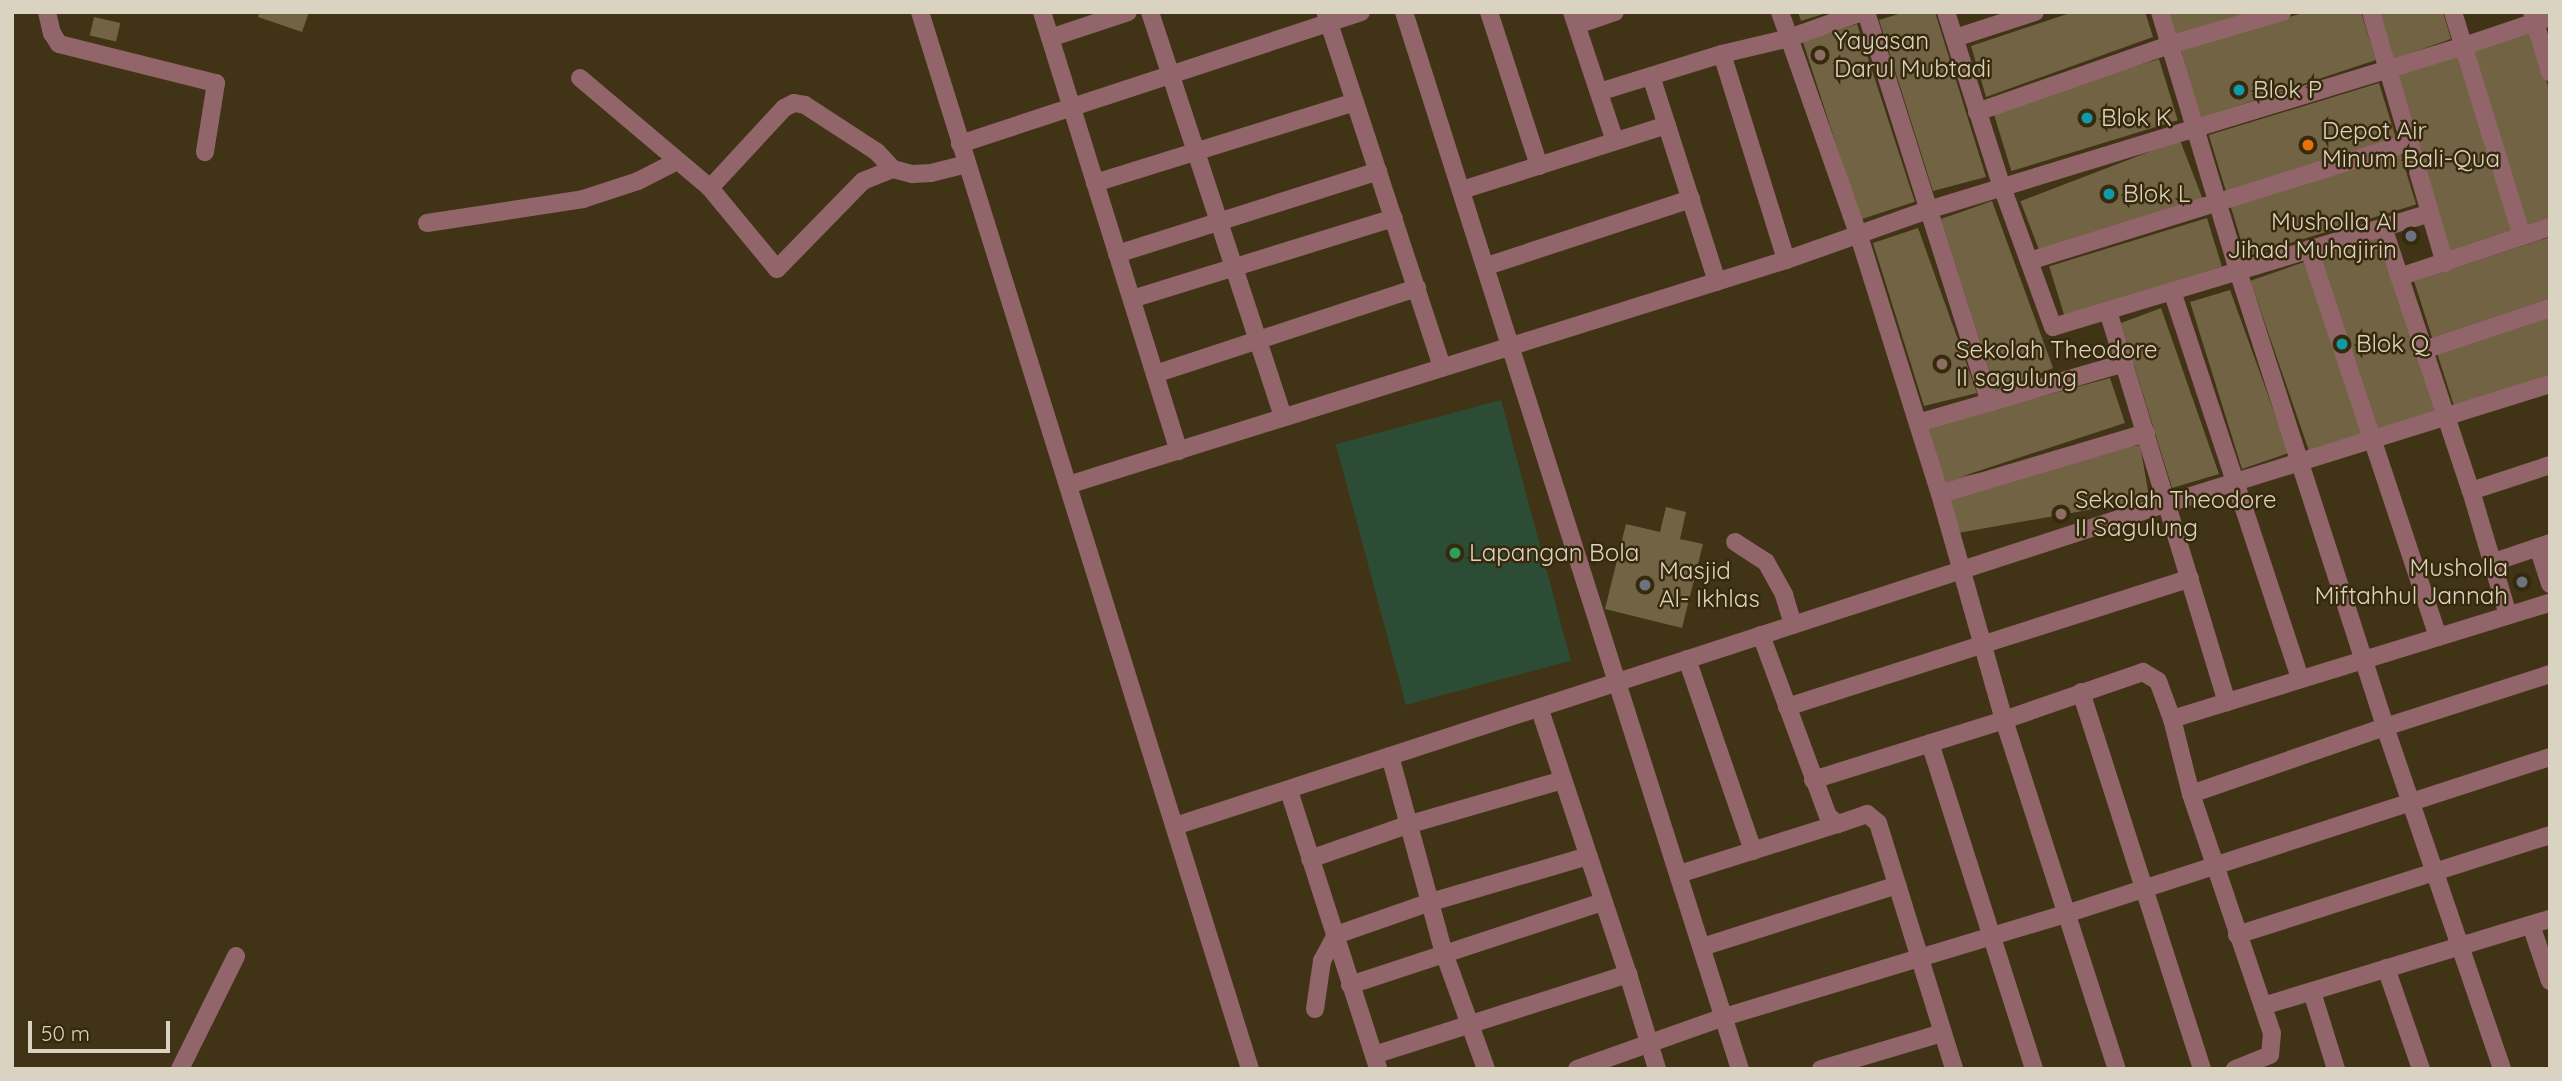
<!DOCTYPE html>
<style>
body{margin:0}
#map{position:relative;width:2562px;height:1081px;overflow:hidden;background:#413316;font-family:Quicksand,sans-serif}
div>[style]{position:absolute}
.green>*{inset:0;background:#2d4c35;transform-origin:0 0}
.building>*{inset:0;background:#726344;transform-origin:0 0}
.minor>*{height:18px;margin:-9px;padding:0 9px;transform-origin:9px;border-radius:9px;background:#92656b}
.dots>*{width:19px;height:19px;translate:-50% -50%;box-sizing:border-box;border:4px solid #37290b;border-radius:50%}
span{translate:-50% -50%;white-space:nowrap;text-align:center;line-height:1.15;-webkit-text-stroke:5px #37290b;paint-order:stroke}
.poi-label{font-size:24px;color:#dbd3c2}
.left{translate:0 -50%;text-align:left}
.right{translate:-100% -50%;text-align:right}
.frame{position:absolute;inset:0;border:14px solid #dbd3c2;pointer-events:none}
.scale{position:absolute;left:28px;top:1021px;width:142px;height:32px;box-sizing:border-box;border:4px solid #dbd3c2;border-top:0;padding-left:9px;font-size:21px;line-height:24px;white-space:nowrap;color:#dbd3c2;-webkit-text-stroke:5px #37290b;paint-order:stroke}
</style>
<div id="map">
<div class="green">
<div style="left:1501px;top:400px;width:270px;height:171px;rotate:75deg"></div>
</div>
<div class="building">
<div style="clip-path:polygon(259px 12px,309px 12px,302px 32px,258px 17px)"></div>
<div style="clip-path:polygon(1798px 12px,1826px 12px,1826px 13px,1801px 21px)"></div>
<div style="clip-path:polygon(1905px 12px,1935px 12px,1986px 177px,1933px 191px,1879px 20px)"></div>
<div style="clip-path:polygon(2073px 12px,2145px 12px,2153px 37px,1986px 97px,1971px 46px)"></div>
<div style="clip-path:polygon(2169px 12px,2252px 12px,2175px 36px)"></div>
<div style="clip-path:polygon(2306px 12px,2361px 12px,2376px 60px,2198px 119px,2181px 49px)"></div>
<div style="clip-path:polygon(2379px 12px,2443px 12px,2451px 39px,2394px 59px)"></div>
<div style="left:94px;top:17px;width:27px;height:19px;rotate:13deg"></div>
<div style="left:1857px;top:24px;width:187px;height:57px;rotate:72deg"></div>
<div style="clip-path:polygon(2533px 31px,2550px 94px,2550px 219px,2449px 255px,2397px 74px)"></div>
<div style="left:2159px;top:59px;width:64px;height:174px;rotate:73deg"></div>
<div style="left:2379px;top:83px;width:127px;height:178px;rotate:73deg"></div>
<div style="left:2180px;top:140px;width:63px;height:171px;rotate:69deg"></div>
<div style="clip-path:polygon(1992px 201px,2053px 368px,1996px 392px,1941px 219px)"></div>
<div style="left:2207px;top:218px;width:51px;height:165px;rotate:73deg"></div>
<div style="clip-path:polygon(1918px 228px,1977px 393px,1924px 406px,1873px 243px)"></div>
<div style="left:2377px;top:237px;width:185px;height:134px;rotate:71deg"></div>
<div style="clip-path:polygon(2550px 237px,2550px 376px,2454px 406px,2414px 281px)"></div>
<div style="clip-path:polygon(2230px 290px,2289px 453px,2242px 469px,2190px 302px)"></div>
<div style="clip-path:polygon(2161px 308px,2219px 474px,2172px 488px,2121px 323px)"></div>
<div style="clip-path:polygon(2110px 378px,2125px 423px,1945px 482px,1927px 427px)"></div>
<div style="left:2140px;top:445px;width:55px;height:199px;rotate:80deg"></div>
<div style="clip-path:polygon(1666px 507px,1686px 512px,1680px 539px,1703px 544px,1682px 628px,1605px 609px,1626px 524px,1660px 532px)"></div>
</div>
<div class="minor">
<div style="left:47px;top:12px;width:22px;rotate:77deg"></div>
<div style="left:52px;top:33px;width:13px;rotate:58deg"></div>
<div style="left:59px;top:44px;width:162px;rotate:14deg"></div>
<div style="left:216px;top:83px;width:70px;rotate:99.1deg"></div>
<div style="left:920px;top:12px;width:1107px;rotate:72.66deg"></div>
<div style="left:1042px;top:12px;width:460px;rotate:72.7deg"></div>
<div style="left:1150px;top:12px;width:425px;rotate:71.8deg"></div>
<div style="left:1404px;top:12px;width:1109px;rotate:72.37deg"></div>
<div style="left:1489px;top:12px;width:162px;rotate:72deg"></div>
<div style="left:1572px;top:12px;width:136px;rotate:71.6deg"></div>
<div style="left:1780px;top:12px;width:238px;rotate:70.6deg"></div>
<div style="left:1859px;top:236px;width:270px;rotate:72.6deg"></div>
<div style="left:1940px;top:494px;width:235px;rotate:74.2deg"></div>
<div style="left:2004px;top:720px;width:367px;rotate:72.1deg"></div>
<div style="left:1866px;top:12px;width:410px;rotate:72.4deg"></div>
<div style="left:1946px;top:12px;width:184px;rotate:72.3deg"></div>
<div style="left:2002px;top:187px;width:149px;rotate:70deg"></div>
<div style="left:2053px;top:327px;width:394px;rotate:-16.8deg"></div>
<div style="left:2160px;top:12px;width:270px;rotate:73.2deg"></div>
<div style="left:2238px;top:271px;width:479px;rotate:72.1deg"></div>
<div style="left:2385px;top:727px;width:361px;rotate:71.1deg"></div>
<div style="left:2371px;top:12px;width:262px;rotate:73.6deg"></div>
<div style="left:2453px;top:12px;width:234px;rotate:72.9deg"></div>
<div style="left:2532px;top:12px;width:63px;rotate:73.3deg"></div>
<div style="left:1326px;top:14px;width:372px;rotate:71.8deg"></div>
<div style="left:1577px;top:25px;width:40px;rotate:-18.9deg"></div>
<div style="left:1050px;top:38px;width:82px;rotate:-18.4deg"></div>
<div style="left:1955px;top:38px;width:84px;rotate:-18deg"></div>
<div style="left:1722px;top:54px;width:216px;rotate:72.7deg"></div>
<div style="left:1651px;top:76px;width:216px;rotate:72.2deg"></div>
<div style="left:580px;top:78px;width:170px;rotate:40.2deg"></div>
<div style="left:710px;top:188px;width:109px;rotate:-47.2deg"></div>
<div style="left:784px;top:108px;width:11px;rotate:-27deg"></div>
<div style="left:794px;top:103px;width:11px;rotate:10deg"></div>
<div style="left:805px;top:105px;width:86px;rotate:33.1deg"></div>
<div style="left:877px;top:152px;width:23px;rotate:47deg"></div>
<div style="left:893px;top:169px;width:20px;rotate:15deg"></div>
<div style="left:912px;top:174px;width:19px;rotate:-3deg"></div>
<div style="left:931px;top:173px;width:36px;rotate:-14deg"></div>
<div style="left:1599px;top:92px;width:129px;rotate:-17.2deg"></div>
<div style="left:1722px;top:54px;width:69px;rotate:-13.4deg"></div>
<div style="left:1789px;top:38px;width:77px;rotate:-19.6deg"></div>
<div style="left:1977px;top:112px;width:203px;rotate:-19.2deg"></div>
<div style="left:2169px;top:45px;width:118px;rotate:-16.3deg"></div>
<div style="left:960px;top:144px;width:422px;rotate:-18.2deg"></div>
<div style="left:1095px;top:183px;width:272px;rotate:-17.3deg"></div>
<div style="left:710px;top:188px;width:105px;rotate:50.4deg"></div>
<div style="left:777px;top:269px;width:123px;rotate:-45.7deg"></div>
<div style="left:863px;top:181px;width:32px;rotate:-22deg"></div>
<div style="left:1462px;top:190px;width:215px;rotate:-17.6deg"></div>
<div style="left:427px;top:223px;width:158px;rotate:-8.7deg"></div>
<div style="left:583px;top:199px;width:58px;rotate:-18.1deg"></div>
<div style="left:638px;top:181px;width:44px;rotate:-27.1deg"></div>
<div style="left:2383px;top:227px;width:278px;rotate:71.6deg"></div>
<div style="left:2471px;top:491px;width:129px;rotate:73.4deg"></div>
<div style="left:2309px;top:249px;width:409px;rotate:71.6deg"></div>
<div style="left:1117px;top:254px;width:274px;rotate:-17.6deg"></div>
<div style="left:2029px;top:261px;width:399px;rotate:-17.3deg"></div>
<div style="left:1487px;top:266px;width:215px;rotate:-18.2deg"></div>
<div style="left:2399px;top:277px;width:159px;rotate:-18.3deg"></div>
<div style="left:2172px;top:291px;width:408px;rotate:71.7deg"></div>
<div style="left:1132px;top:299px;width:274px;rotate:-17.2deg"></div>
<div style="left:2108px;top:311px;width:409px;rotate:73.1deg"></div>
<div style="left:2424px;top:350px;width:133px;rotate:-18.4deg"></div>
<div style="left:1155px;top:374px;width:276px;rotate:-18.2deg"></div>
<div style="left:1918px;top:423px;width:215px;rotate:-16.2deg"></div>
<div style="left:1068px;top:485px;width:752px;rotate:-17.4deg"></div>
<div style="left:1786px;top:260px;width:151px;rotate:-19.4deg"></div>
<div style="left:1928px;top:210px;width:561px;rotate:-17.01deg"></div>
<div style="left:2464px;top:46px;width:91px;rotate:-18.6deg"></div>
<div style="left:2471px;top:491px;width:83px;rotate:-18.2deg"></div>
<div style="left:1940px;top:494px;width:215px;rotate:-16.5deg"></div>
<div style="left:1735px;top:542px;width:37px;rotate:33deg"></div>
<div style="left:1766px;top:562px;width:38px;rotate:61deg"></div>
<div style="left:1784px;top:595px;width:31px;rotate:73deg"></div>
<div style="left:2538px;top:547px;width:39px;rotate:72deg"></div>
<div style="left:2494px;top:562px;width:59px;rotate:-18.7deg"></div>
<div style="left:1761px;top:635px;width:193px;rotate:69.7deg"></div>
<div style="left:1828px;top:816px;width:13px;rotate:39deg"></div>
<div style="left:1838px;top:824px;width:31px;rotate:-19deg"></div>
<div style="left:1867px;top:814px;width:14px;rotate:39deg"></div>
<div style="left:1878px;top:823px;width:257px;rotate:72.8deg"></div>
<div style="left:1687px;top:659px;width:203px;rotate:71deg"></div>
<div style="left:2081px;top:692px;width:396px;rotate:72.2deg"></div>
<div style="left:1787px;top:707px;width:423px;rotate:-17.7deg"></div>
<div style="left:1540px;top:710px;width:278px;rotate:71.6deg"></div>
<div style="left:1628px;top:974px;width:99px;rotate:73deg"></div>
<div style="left:2172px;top:719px;width:395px;rotate:-17.1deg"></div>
<div style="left:1930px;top:743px;width:342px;rotate:72.3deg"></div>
<div style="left:1390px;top:756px;width:204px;rotate:74.7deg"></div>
<div style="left:1444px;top:953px;width:123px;rotate:70.1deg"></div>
<div style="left:1813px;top:780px;width:200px;rotate:-17.4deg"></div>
<div style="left:2004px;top:720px;width:147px;rotate:-19.1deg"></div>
<div style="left:2143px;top:672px;width:17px;rotate:31deg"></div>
<div style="left:2158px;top:681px;width:40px;rotate:69.8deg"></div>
<div style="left:2172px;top:719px;width:77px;rotate:75.8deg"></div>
<div style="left:2191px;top:794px;width:252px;rotate:71.3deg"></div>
<div style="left:2272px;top:1033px;width:22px;rotate:95deg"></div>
<div style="left:2270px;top:1055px;width:38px;rotate:158deg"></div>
<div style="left:1289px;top:791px;width:292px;rotate:72.2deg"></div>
<div style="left:2191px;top:794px;width:205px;rotate:-19.1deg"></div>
<div style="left:2385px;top:727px;width:173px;rotate:-17.8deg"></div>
<div style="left:1175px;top:826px;width:1044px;rotate:-18.02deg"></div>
<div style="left:2168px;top:503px;width:400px;rotate:-17.3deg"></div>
<div style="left:1310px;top:859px;width:103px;rotate:-19.3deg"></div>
<div style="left:1407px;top:825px;width:162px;rotate:-16.1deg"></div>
<div style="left:1679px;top:874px;width:167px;rotate:-17.5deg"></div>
<div style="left:2531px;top:925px;width:59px;rotate:71.3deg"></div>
<div style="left:2237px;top:935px;width:329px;rotate:-17.7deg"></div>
<div style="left:1702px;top:947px;width:205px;rotate:-17.6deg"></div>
<div style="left:2386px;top:968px;width:107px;rotate:70.9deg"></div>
<div style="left:1350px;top:985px;width:265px;rotate:-18.2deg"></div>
<div style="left:2312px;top:992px;width:81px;rotate:72.7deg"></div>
<div style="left:2263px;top:1006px;width:300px;rotate:-16.9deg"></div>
<div style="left:1315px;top:1009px;width:49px;rotate:-81.7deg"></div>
<div style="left:1322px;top:961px;width:30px;rotate:-62deg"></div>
<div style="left:1336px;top:935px;width:101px;rotate:-19.2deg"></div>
<div style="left:1431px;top:902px;width:164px;rotate:-16.3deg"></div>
<div style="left:1374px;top:1055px;width:267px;rotate:-17.7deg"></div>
<div style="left:180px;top:1069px;width:126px;rotate:-63.6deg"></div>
<div style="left:1577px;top:1069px;width:156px;rotate:-19.5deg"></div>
<div style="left:1724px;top:1017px;width:357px;rotate:-16.8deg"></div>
<div style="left:2066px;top:914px;width:509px;rotate:-17.97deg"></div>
<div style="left:1821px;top:1069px;width:126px;rotate:-16.6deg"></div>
</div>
<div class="dots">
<div style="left:1820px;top:55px;background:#8d6e63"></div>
<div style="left:2239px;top:90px;background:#0f9aa8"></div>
<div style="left:2087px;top:118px;background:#0f9aa8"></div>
<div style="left:2308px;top:145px;background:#e8710a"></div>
<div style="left:2109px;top:194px;background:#0f9aa8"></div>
<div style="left:2411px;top:236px;background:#6b7280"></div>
<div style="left:2342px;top:344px;background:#0f9aa8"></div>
<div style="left:1942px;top:364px;background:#8d6e63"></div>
<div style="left:2061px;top:514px;background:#8d6e63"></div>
<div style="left:1455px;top:553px;background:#2e9e5b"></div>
<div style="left:2522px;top:582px;background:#6b7280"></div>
<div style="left:1645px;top:585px;background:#6b7280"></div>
</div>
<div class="poi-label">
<span class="left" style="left:1834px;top:55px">Yayasan<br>Darul Mubtadi</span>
<span class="left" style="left:2253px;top:90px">Blok P</span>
<span class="left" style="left:2101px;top:118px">Blok K</span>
<span class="left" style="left:2322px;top:145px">Depot Air<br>Minum Bali-Qua</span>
<span class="left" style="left:2123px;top:194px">Blok L</span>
<span class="right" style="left:2397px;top:236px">Musholla Al<br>Jihad Muhajirin</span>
<span class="left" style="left:2356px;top:344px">Blok Q</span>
<span class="left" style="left:1956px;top:364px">Sekolah Theodore<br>II sagulung</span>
<span class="left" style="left:2075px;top:514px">Sekolah Theodore<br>II Sagulung</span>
<span class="left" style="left:1469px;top:553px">Lapangan Bola</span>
<span class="right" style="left:2508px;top:582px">Musholla<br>Miftahhul Jannah</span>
<span class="left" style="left:1659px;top:585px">Masjid<br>Al- Ikhlas</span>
</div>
<div class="frame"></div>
<div class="scale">50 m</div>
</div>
